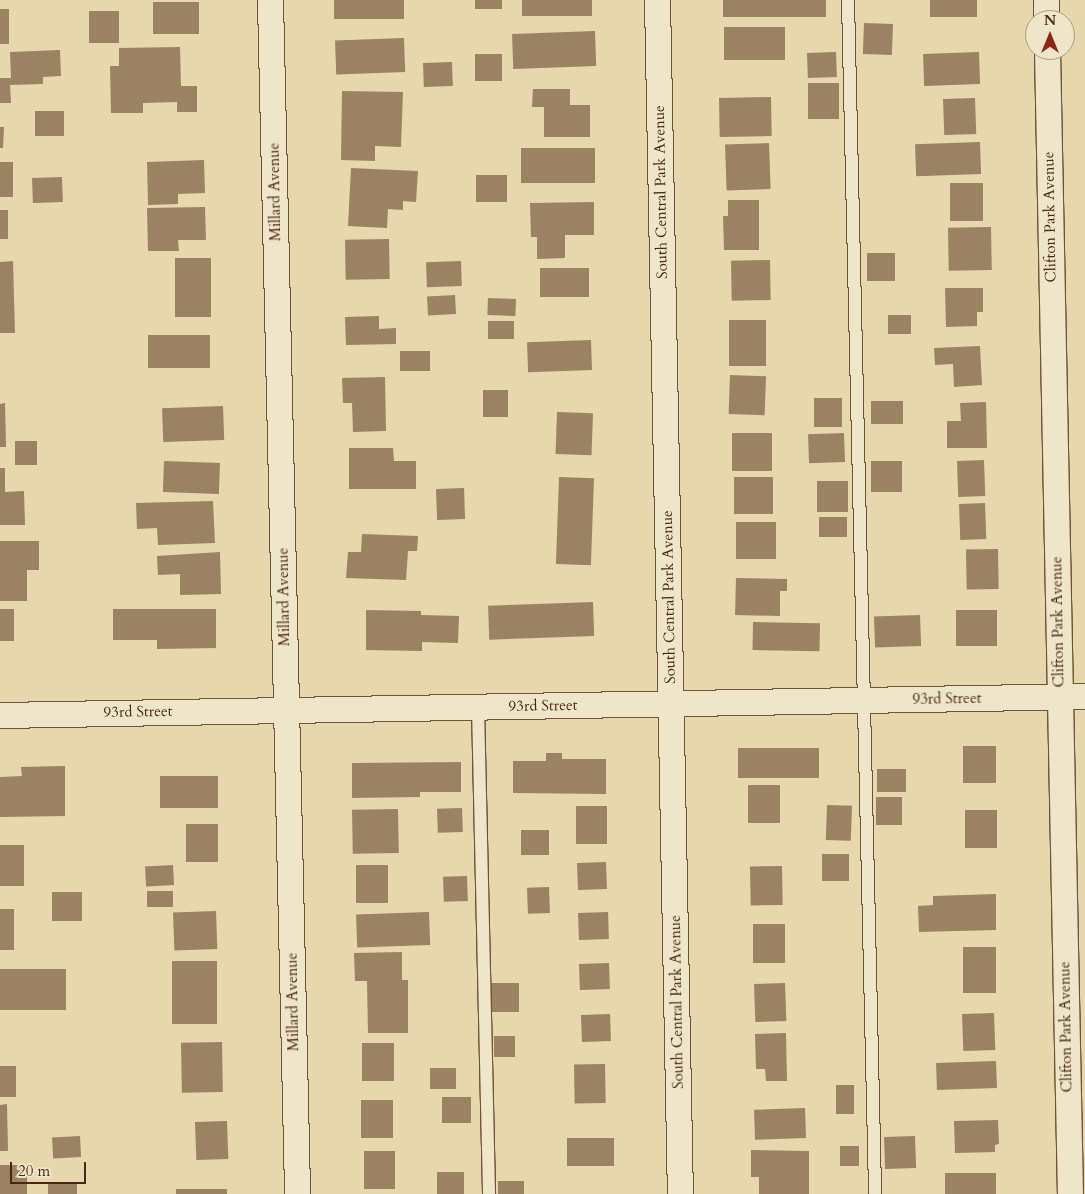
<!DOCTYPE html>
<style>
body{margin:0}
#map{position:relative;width:1085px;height:1194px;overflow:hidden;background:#e6d7ac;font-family:Cardo,serif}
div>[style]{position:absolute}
.building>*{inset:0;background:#9a8263;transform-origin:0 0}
.roads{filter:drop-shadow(1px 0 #6f5239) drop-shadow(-1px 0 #6f5239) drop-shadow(0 1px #6f5239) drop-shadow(0 -1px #6f5239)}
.lane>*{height:12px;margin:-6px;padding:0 6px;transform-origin:6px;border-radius:6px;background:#efe5c9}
.street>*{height:25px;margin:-12.5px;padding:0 12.5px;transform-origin:12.5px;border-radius:12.5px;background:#efe5c9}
span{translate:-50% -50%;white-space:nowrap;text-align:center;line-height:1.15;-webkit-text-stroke:4px #efe5c9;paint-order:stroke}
.street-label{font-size:15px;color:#472613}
.north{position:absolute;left:1025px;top:10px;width:50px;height:50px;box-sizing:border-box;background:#efe5c9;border:1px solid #ac9980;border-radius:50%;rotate:0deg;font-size:14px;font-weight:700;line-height:20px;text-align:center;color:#472613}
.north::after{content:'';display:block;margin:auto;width:18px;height:22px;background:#8f2418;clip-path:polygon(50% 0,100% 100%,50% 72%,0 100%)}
.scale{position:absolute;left:10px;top:1162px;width:76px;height:22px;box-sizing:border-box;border:2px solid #472613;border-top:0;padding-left:6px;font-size:15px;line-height:18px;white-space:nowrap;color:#472613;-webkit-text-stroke:4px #efe5c9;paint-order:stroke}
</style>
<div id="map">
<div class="building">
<div style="left:334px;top:0;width:70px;height:19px"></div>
<div style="left:475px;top:0;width:27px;height:9px"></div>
<div style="left:522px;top:0;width:70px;height:16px"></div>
<div style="left:723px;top:0;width:103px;height:17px"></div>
<div style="left:930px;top:0;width:47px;height:17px"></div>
<div style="left:199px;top:2px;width:32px;height:46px;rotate:90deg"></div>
<div style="left:0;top:9px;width:9px;height:35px"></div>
<div style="left:89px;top:11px;width:30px;height:32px"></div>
<div style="left:864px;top:23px;width:29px;height:31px;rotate:2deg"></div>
<div style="left:785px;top:27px;width:33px;height:61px;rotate:90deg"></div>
<div style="left:595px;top:31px;width:35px;height:83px;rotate:88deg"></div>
<div style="left:404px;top:38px;width:34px;height:69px;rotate:88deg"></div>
<div style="clip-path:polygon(180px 47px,181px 86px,197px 86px,197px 112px,177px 112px,177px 102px,143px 103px,143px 113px,111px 113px,110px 66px,119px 66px,119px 48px)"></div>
<div style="clip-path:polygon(60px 50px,61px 76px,43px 77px,43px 84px,10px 85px,11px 103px,0 103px,0 78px,11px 78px,10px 52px)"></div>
<div style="left:836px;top:52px;width:25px;height:29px;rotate:88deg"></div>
<div style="left:979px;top:52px;width:32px;height:56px;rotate:88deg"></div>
<div style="left:475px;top:54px;width:27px;height:27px"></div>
<div style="left:452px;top:62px;width:24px;height:29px;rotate:88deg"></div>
<div style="left:808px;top:83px;width:31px;height:36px"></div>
<div style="clip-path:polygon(533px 89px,570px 89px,570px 105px,590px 105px,590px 137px,544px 137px,544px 107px,532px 107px)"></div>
<div style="clip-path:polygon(342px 91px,403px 92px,401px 147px,375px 146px,375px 161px,341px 160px)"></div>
<div style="left:771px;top:97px;width:39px;height:52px;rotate:89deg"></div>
<div style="left:975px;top:98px;width:36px;height:32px;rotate:88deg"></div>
<div style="left:35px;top:111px;width:29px;height:25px"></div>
<div style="clip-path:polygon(0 127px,4px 127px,3px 148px,0 148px)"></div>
<div style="left:980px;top:142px;width:32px;height:65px;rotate:88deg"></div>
<div style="left:769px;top:143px;width:46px;height:44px;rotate:88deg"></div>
<div style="left:595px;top:148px;width:35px;height:74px;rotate:90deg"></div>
<div style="clip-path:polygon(204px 160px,205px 193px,178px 194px,178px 204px,148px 205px,147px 162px)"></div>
<div style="left:0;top:162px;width:13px;height:35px"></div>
<div style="clip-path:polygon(351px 168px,418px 171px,416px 202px,403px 201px,403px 210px,388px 209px,387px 228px,348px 226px)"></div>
<div style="left:476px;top:175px;width:31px;height:27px"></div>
<div style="left:62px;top:177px;width:25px;height:30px;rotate:88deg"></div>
<div style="left:950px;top:183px;width:33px;height:38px"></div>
<div style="clip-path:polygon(728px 200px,759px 200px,759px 250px,724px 250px,723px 216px,728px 216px)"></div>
<div style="clip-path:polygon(594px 202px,594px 235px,565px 235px,565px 258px,537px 259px,537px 237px,531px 237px,530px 203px)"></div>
<div style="clip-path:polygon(205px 207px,206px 240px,178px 240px,179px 251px,148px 251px,147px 208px)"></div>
<div style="left:0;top:210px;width:8px;height:29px"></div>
<div style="left:991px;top:227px;width:43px;height:43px;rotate:89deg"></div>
<div style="left:389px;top:239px;width:40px;height:44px;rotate:89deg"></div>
<div style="left:867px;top:253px;width:28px;height:28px"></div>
<div style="left:175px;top:258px;width:36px;height:59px"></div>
<div style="left:770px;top:260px;width:40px;height:39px;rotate:89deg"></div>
<div style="clip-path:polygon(13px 261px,15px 333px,0 333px,0 262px)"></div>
<div style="left:461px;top:261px;width:25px;height:35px;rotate:88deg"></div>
<div style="left:589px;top:268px;width:29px;height:49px;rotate:90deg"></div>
<div style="clip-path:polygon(945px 288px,983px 288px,983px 312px,977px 312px,977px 326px,946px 327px)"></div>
<div style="left:455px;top:295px;width:19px;height:28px;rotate:87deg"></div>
<div style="left:488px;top:298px;width:28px;height:17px;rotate:2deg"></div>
<div style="left:888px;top:315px;width:23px;height:19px"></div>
<div style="clip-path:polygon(379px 316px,379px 329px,396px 328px,396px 344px,346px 345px,345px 317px)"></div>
<div style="left:729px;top:320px;width:37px;height:46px"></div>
<div style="left:514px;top:321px;width:18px;height:26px;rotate:90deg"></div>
<div style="left:210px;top:335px;width:33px;height:62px;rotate:90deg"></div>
<div style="left:591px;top:340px;width:30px;height:64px;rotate:88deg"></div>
<div style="clip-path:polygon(980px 346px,982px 385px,954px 387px,953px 364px,935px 365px,934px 348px)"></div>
<div style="left:430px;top:351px;width:20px;height:30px;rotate:90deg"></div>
<div style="left:730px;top:375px;width:36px;height:39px;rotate:2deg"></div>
<div style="clip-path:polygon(385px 377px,386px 431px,353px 432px,352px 403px,343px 403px,342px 378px)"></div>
<div style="left:483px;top:390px;width:25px;height:27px"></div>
<div style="left:814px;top:398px;width:28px;height:29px"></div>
<div style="left:871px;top:401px;width:32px;height:23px"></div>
<div style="clip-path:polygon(986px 402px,987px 448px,947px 448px,947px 421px,961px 421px,960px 403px)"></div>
<div style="clip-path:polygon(5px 403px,6px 447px,0 447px,0 404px)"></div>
<div style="left:223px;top:406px;width:34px;height:61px;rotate:88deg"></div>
<div style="left:557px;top:412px;width:36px;height:42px;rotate:2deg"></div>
<div style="left:772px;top:433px;width:38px;height:40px;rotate:90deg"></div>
<div style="left:844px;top:433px;width:29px;height:36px;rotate:88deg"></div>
<div style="left:15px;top:441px;width:22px;height:24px"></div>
<div style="clip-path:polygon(349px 448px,393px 448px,394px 461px,416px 461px,416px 489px,349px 489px)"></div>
<div style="left:984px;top:460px;width:36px;height:27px;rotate:88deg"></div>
<div style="left:164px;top:461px;width:56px;height:31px;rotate:2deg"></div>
<div style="left:871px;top:461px;width:31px;height:31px"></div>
<div style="clip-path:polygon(0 468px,5px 468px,5px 492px,24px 491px,25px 525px,0 525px)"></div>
<div style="left:559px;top:477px;width:35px;height:87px;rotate:2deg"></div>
<div style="left:734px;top:477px;width:39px;height:37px"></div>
<div style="left:817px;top:481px;width:31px;height:31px"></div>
<div style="left:464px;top:488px;width:31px;height:28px;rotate:88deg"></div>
<div style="clip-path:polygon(213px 501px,215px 543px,158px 545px,157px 528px,137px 529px,136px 503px)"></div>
<div style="left:985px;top:503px;width:36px;height:26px;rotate:88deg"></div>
<div style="left:847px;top:517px;width:20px;height:28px;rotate:90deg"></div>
<div style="left:776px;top:522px;width:37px;height:40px;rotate:90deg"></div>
<div style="clip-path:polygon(362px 534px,418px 536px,417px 551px,408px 551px,406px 580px,346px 578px,348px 552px,361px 552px)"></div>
<div style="clip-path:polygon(0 541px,39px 541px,39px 570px,27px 570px,27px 601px,0 601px)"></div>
<div style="left:998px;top:549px;width:40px;height:32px;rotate:89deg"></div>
<div style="clip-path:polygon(220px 552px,221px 594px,180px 595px,180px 574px,158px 575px,157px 556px)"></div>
<div style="clip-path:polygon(736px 578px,787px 579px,787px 591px,780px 591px,780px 616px,735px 615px)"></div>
<div style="left:593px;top:602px;width:34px;height:105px;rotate:88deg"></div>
<div style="left:0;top:609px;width:14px;height:32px"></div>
<div style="clip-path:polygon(113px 609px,216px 609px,216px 648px,157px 649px,157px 640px,113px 640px)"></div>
<div style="clip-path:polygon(366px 610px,421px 611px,421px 615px,459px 616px,458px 643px,422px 642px,422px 651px,366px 650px)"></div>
<div style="left:956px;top:610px;width:41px;height:36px"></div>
<div style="left:920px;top:615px;width:31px;height:46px;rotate:88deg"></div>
<div style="left:753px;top:622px;width:67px;height:28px;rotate:1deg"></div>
<div style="left:963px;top:746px;width:33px;height:37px"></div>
<div style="left:738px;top:748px;width:81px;height:30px"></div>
<div style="clip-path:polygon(546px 753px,562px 753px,562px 759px,606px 759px,606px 794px,513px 793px,513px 761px,546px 761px)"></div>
<div style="clip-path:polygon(461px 762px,461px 792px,420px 792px,420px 797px,352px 798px,352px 763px)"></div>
<div style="clip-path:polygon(65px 766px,65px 816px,0 817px,0 777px,22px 776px,21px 767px)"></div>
<div style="left:877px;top:769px;width:29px;height:23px"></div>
<div style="left:160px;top:776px;width:58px;height:32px"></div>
<div style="left:780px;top:785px;width:38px;height:32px;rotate:90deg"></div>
<div style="left:876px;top:797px;width:26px;height:28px"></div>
<div style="left:827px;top:805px;width:25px;height:35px;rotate:2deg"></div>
<div style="left:576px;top:806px;width:31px;height:38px"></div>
<div style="left:462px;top:808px;width:24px;height:25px;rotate:88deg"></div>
<div style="left:398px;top:809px;width:44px;height:46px;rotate:89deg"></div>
<div style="left:965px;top:810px;width:32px;height:38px"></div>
<div style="left:186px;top:824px;width:32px;height:38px"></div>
<div style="left:549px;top:830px;width:25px;height:28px;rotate:90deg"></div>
<div style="left:0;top:845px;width:24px;height:41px"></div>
<div style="left:822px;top:854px;width:27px;height:27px"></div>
<div style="left:606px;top:862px;width:27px;height:29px;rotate:88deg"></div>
<div style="left:173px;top:865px;width:20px;height:28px;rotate:87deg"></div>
<div style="left:356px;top:865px;width:32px;height:38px"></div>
<div style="left:782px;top:866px;width:39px;height:32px;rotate:89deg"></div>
<div style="left:467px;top:876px;width:25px;height:24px;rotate:88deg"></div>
<div style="left:549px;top:887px;width:26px;height:22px;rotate:88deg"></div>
<div style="left:173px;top:891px;width:16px;height:26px;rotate:90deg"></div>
<div style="left:52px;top:892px;width:30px;height:29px"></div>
<div style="clip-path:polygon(996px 894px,996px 930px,919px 932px,918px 906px,933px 905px,933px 896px)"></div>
<div style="left:0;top:909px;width:14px;height:41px"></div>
<div style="left:216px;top:911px;width:38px;height:43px;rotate:88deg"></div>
<div style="left:429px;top:912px;width:33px;height:73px;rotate:88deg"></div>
<div style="left:608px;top:912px;width:27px;height:30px;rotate:88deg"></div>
<div style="left:753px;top:924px;width:32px;height:39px"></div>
<div style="left:963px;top:947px;width:33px;height:46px"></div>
<div style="clip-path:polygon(402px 952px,402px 980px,408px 980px,408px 1033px,368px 1033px,367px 981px,355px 981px,354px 953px)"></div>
<div style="left:172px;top:961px;width:45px;height:63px"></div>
<div style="left:609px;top:963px;width:26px;height:30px;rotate:88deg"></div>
<div style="left:0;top:969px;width:66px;height:41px"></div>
<div style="left:490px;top:983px;width:29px;height:29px"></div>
<div style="left:785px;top:983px;width:38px;height:31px;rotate:88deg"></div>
<div style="left:994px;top:1013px;width:37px;height:32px;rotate:88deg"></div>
<div style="left:610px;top:1014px;width:27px;height:29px;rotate:88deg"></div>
<div style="clip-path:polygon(786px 1033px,787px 1081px,766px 1081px,765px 1069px,756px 1069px,755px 1034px)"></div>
<div style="left:494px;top:1036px;width:21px;height:21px"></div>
<div style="left:222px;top:1042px;width:50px;height:41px;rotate:89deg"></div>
<div style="left:362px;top:1043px;width:32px;height:38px"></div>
<div style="left:996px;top:1061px;width:27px;height:60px;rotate:88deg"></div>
<div style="left:605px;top:1064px;width:39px;height:31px;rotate:89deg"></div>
<div style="left:0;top:1066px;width:16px;height:31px"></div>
<div style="left:430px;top:1068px;width:26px;height:21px"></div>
<div style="left:836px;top:1085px;width:18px;height:29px"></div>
<div style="left:442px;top:1097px;width:29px;height:26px"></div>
<div style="left:393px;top:1100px;width:38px;height:32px;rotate:90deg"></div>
<div style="clip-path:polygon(7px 1104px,8px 1151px,0 1151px,0 1105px)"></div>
<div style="left:805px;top:1108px;width:30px;height:51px;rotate:88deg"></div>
<div style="clip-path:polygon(998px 1120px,999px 1144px,995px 1145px,995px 1152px,955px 1153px,954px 1121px)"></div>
<div style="left:227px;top:1121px;width:38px;height:32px;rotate:88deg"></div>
<div style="left:80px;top:1136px;width:21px;height:28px;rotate:87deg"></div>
<div style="left:915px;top:1136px;width:32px;height:31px;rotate:88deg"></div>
<div style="left:567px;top:1138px;width:47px;height:28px"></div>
<div style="left:840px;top:1146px;width:19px;height:20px"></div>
<div style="clip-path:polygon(751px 1150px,809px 1151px,809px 1194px,759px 1194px,759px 1177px,751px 1177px)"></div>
<div style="left:364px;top:1151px;width:31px;height:38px"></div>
<div style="left:0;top:1165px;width:27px;height:29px"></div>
<div style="left:464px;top:1172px;width:22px;height:27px;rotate:90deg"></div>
<div style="left:945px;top:1173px;width:51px;height:21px"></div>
<div style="left:498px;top:1181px;width:26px;height:13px"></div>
<div style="left:48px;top:1184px;width:29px;height:10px"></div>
<div style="left:176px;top:1189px;width:51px;height:5px"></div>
</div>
<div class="roads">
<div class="lane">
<div style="left:848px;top:0;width:1194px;rotate:88.7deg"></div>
<div style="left:478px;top:707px;width:487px;rotate:88.7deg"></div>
</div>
<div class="street">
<div style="left:270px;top:0;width:1194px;rotate:88.7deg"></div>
<div style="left:657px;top:0;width:1194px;rotate:88.9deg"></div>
<div style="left:1046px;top:0;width:20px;rotate:90deg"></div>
<div style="left:1047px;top:50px;width:1144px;rotate:88.85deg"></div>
<div style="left:0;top:715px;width:1085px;rotate:-1deg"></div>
</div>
</div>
<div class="street-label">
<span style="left:275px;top:192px;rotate:-91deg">Millard Avenue</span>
<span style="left:661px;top:192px;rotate:-91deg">South Central Park Avenue</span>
<span style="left:1050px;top:217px;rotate:-91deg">Clifton Park Avenue</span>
<span style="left:284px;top:597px;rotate:-91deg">Millard Avenue</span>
<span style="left:669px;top:597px;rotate:-91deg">South Central Park Avenue</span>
<span style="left:1058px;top:622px;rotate:-91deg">Clifton Park Avenue</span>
<span style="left:947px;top:699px;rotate:-1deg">93rd Street</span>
<span style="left:543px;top:706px;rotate:-1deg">93rd Street</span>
<span style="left:138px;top:712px;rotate:-1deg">93rd Street</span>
<span style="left:293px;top:1002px;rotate:-91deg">Millard Avenue</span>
<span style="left:677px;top:1002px;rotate:-91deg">South Central Park Avenue</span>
<span style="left:1066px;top:1027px;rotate:-91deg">Clifton Park Avenue</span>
</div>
<div class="north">N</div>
<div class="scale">20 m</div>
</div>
